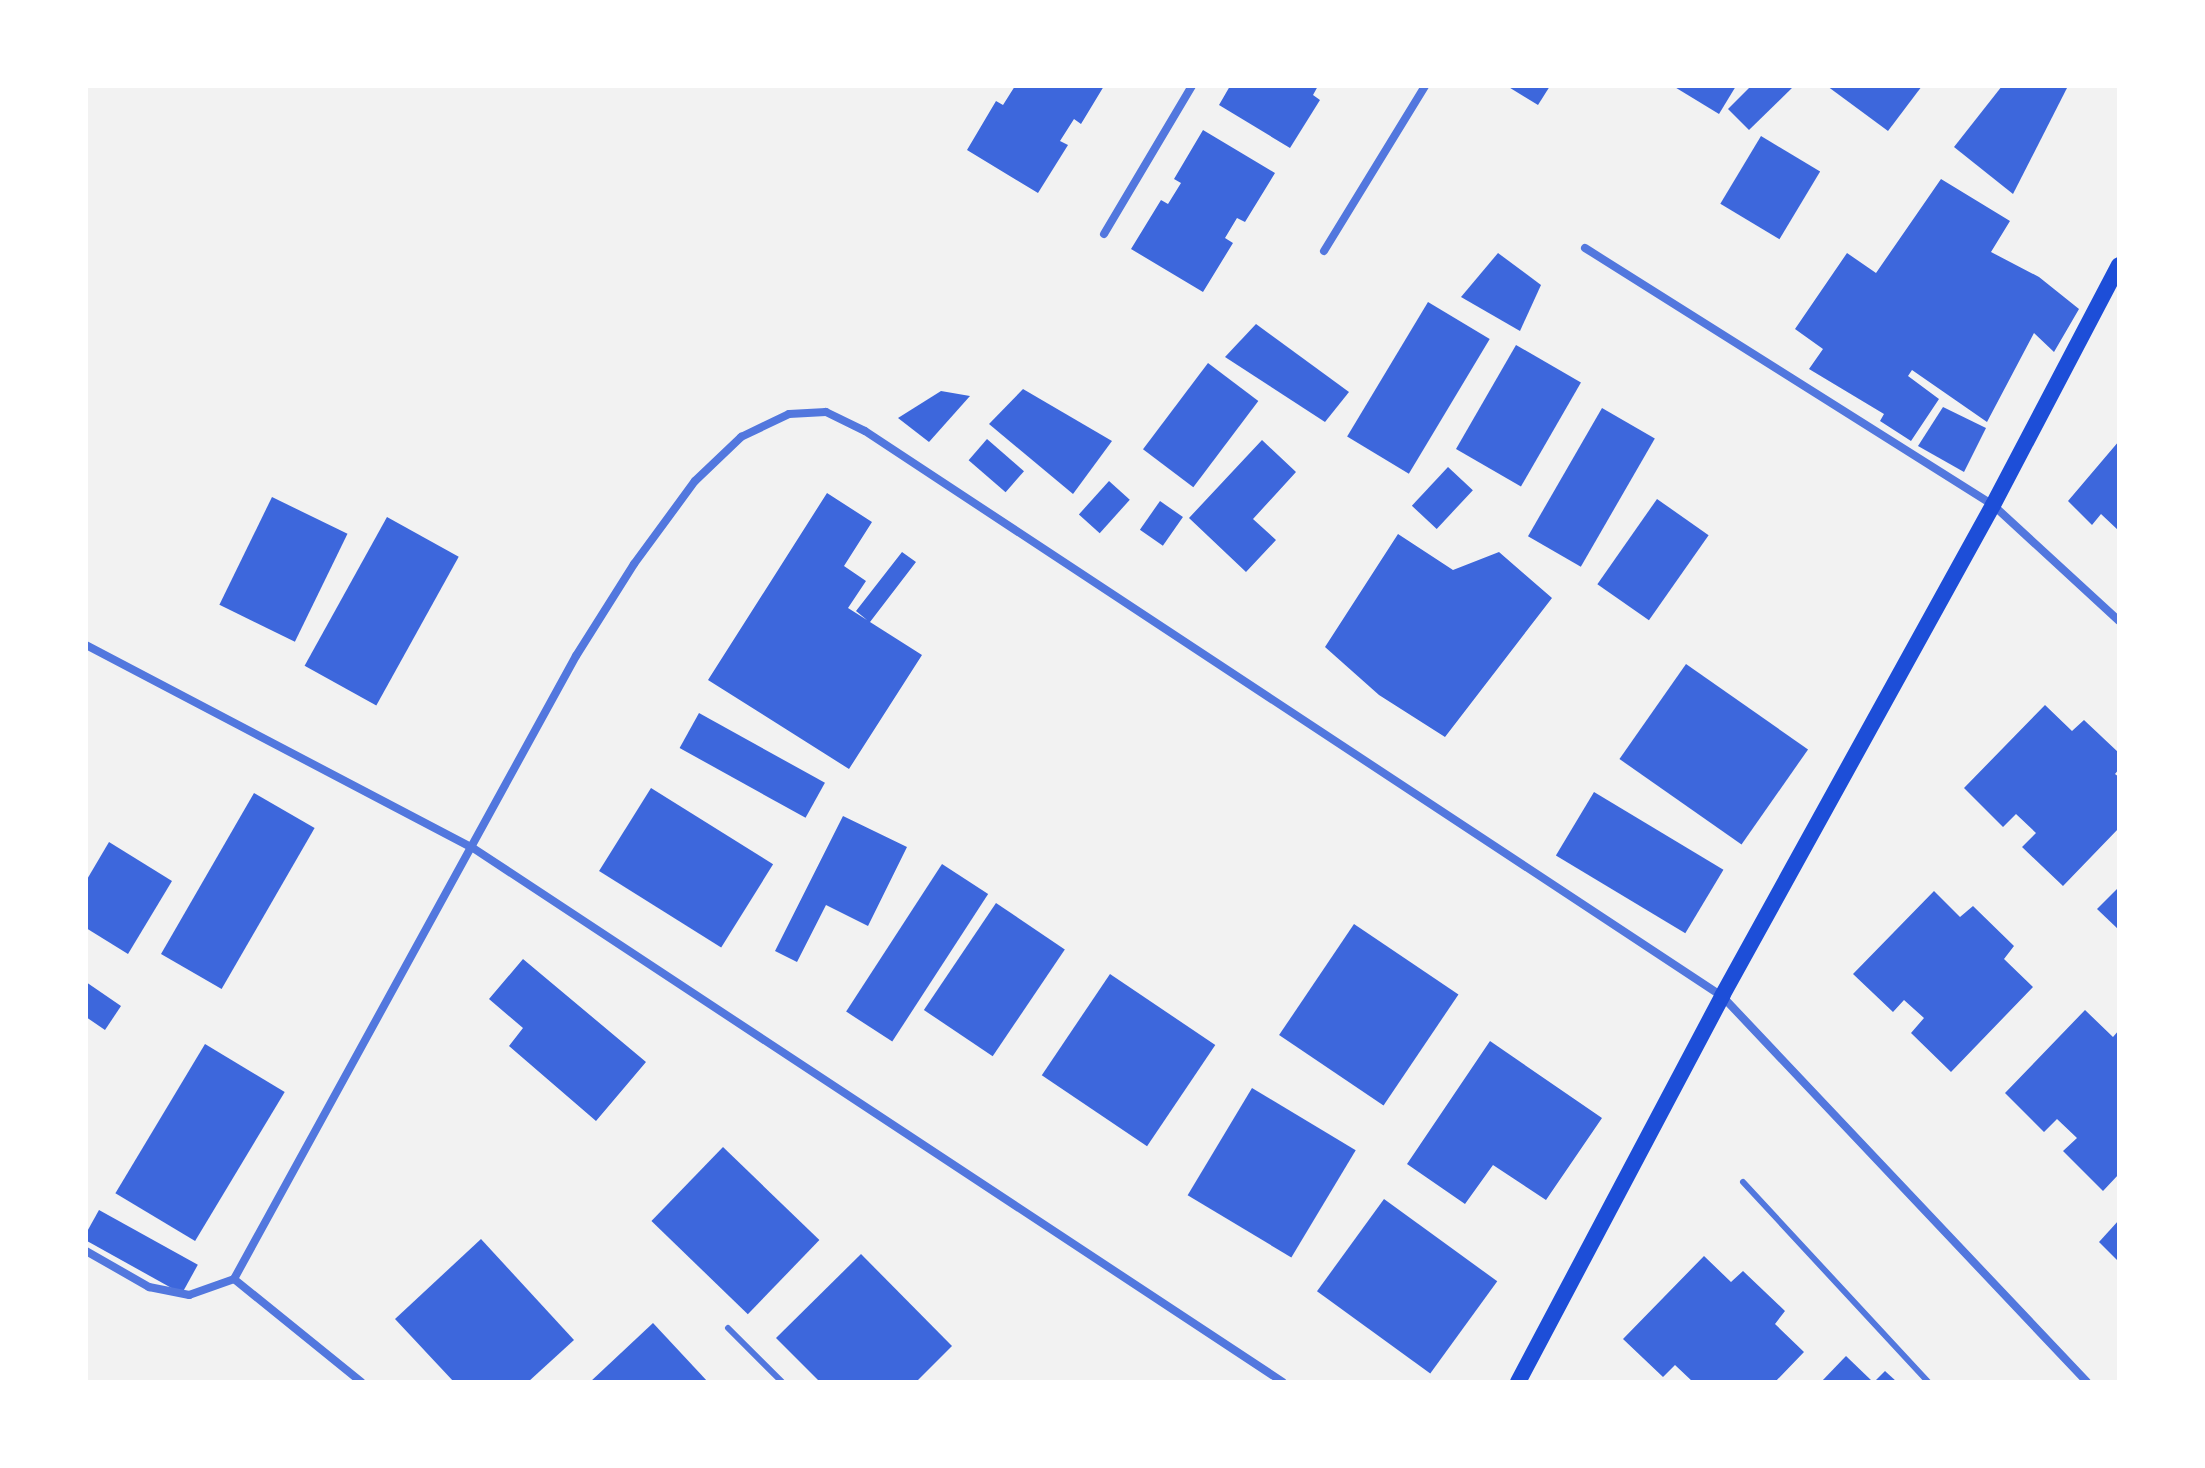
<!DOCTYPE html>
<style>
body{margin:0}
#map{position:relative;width:2205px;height:1468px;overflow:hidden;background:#f2f2f2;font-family:"Titillium Web",sans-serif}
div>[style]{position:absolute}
.building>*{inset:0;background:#3d67dc;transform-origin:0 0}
.service>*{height:6px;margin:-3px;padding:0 3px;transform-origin:3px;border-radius:3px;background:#5277de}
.minor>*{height:8px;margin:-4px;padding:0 4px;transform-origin:4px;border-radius:4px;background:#5277de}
.secondary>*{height:16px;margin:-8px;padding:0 8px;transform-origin:8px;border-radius:8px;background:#1d4ed8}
span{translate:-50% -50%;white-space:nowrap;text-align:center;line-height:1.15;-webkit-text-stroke:6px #fff;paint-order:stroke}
.frame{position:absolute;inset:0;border:88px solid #fff;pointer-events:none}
</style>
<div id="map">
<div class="building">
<div style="clip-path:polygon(1015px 86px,1104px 86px,1081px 124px,1074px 119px,1060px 141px,1068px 145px,1038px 193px,967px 150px,996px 101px,1003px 105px)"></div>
<div style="clip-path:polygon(1230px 86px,1318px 86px,1313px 95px,1320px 100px,1290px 148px,1219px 105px)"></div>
<div style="clip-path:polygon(1507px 86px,1550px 86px,1538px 105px)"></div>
<div style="clip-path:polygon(1673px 86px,1736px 86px,1719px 114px)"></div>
<div style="clip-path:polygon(1751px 86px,1794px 86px,1749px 130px,1728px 109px)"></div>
<div style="clip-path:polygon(1827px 86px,1922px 86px,1888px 131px)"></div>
<div style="clip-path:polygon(2002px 86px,2068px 86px,2013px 194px,1954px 147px)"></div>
<div style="clip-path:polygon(1203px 130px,1275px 173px,1245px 222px,1237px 218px,1225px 238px,1233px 243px,1203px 292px,1131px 249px,1161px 200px,1168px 204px,1181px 183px,1174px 179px)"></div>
<div style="left:1761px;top:136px;width:69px;height:79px;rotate:31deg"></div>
<div style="clip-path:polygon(1941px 179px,2010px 221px,1991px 252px,2039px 277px,2079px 309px,2054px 352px,2034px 333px,1987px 422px,1912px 370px,1908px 376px,1939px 399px,1911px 441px,1880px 421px,1884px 414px,1809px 369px,1823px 349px,1795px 329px,1847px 253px,1876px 273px)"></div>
<div style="clip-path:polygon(1498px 253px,1541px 285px,1520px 331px,1461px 297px)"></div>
<div style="left:1428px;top:302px;width:72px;height:157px;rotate:31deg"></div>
<div style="clip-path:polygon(1256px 324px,1349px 392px,1325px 422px,1225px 357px)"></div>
<div style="left:1516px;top:345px;width:75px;height:120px;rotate:30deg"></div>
<div style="left:1208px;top:363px;width:63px;height:108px;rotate:37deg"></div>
<div style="clip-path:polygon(1023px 389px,1112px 441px,1073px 494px,989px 424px)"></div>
<div style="clip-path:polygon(941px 391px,970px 396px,929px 442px,898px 418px)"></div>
<div style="clip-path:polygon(1943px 407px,1986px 428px,1964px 472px,1918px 446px)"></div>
<div style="left:1602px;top:408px;width:61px;height:148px;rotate:30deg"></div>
<div style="left:987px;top:439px;width:49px;height:28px;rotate:41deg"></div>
<div style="clip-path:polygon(1262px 440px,1296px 472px,1253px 519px,1276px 540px,1246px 572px,1189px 518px)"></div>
<div style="clip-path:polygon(2119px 441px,2119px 531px,2101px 514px,2092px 525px,2068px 501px)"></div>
<div style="left:1448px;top:467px;width:34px;height:53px;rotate:43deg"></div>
<div style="left:1109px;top:481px;width:28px;height:45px;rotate:42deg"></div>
<div style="clip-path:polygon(827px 493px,872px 522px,844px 566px,866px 581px,848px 608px,867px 620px,856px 611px,902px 552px,916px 562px,870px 622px,922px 655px,849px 769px,708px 680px)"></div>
<div style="left:272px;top:497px;width:84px;height:120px;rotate:26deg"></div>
<div style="left:1657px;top:499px;width:63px;height:104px;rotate:35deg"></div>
<div style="left:1160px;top:501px;width:28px;height:35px;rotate:35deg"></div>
<div style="left:387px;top:517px;width:82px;height:170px;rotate:29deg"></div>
<div style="clip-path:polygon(1398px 534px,1453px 570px,1499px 552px,1552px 598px,1445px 737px,1379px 695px,1325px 647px)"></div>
<div style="left:1686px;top:664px;width:149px;height:116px;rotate:35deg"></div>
<div style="clip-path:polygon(2045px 705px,2072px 731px,2084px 720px,2119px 753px,2119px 769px,2115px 774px,2119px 777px,2119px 828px,2063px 886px,2022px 847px,2036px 833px,2016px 814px,2003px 827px,1964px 788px)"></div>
<div style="left:699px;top:713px;width:144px;height:40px;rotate:29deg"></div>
<div style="left:651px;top:788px;width:144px;height:98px;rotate:32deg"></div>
<div style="left:1594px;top:792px;width:151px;height:74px;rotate:31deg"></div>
<div style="left:254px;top:793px;width:70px;height:186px;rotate:30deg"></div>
<div style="clip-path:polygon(843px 816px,907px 847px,868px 926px,826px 905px,797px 962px,775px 951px)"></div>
<div style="clip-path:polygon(109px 842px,172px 881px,128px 954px,86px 928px,86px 881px)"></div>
<div style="left:942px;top:864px;width:55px;height:176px;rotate:33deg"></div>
<div style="clip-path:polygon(2119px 887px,2119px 930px,2097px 909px)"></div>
<div style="clip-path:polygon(1934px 891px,1960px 917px,1973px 906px,2014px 946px,2004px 959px,2033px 987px,1951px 1072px,1911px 1033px,1924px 1018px,1904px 1000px,1893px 1012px,1853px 974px)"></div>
<div style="left:996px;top:903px;width:83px;height:129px;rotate:34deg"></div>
<div style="left:1354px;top:924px;width:126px;height:134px;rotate:34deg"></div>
<div style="clip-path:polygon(523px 959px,646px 1062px,596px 1121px,509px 1046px,523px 1028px,489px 999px)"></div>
<div style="left:1110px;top:974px;width:127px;height:122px;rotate:34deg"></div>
<div style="clip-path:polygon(86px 982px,121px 1006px,105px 1030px,86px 1017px)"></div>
<div style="clip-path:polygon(2085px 1010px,2113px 1037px,2119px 1030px,2119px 1174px,2103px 1191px,2063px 1151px,2077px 1138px,2057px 1119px,2044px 1132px,2005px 1093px)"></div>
<div style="clip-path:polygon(1490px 1041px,1602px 1118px,1546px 1200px,1493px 1165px,1465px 1204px,1407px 1164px)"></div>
<div style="left:205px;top:1044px;width:93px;height:174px;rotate:31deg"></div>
<div style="left:1252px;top:1088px;width:121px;height:125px;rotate:31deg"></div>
<div style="left:723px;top:1147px;width:134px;height:103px;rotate:44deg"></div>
<div style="left:1384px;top:1199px;width:140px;height:114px;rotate:36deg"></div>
<div style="left:99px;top:1210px;width:113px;height:33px;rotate:29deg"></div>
<div style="clip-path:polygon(2119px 1220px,2119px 1262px,2099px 1242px)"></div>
<div style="clip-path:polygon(481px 1239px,574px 1340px,528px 1382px,454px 1382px,395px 1319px)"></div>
<div style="clip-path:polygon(861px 1254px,952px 1346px,916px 1382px,820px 1382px,776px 1338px)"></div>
<div style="clip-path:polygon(1704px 1256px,1731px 1282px,1743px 1271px,1785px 1311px,1775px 1324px,1804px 1352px,1775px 1382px,1693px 1382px,1675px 1365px,1663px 1377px,1623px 1339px)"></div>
<div style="clip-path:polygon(653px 1323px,708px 1382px,590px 1382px)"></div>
<div style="clip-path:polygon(1846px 1356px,1873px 1382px,1821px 1382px)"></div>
<div style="clip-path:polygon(1885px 1371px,1897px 1382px,1874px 1382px)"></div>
</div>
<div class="service">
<div style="left:1743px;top:1182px;width:272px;rotate:47.2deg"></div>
<div style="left:728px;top:1328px;width:76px;rotate:45deg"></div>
</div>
<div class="minor">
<div style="left:1104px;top:234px;width:172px;rotate:-59.3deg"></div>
<div style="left:1585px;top:248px;width:482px;rotate:32.2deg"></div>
<div style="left:1993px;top:505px;width:171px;rotate:42.6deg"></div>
<div style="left:1324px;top:251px;width:193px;rotate:-58.5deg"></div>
<div style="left:86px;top:645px;width:437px;rotate:27.7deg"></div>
<div style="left:473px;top:848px;width:970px;rotate:33.4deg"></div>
<div style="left:86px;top:1251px;width:73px;rotate:29.7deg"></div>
<div style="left:149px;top:1287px;width:41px;rotate:11.3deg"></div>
<div style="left:189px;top:1295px;width:48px;rotate:-19.6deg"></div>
<div style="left:234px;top:1279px;width:711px;rotate:-61.24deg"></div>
<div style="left:576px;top:656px;width:109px;rotate:-57.8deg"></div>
<div style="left:634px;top:564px;width:103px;rotate:-53.7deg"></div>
<div style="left:695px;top:481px;width:64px;rotate:-43.7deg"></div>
<div style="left:741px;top:437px;width:53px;rotate:-25.6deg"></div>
<div style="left:789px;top:414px;width:37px;rotate:-3deg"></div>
<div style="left:826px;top:412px;width:43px;rotate:26deg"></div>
<div style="left:865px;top:431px;width:1026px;rotate:33.4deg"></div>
<div style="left:1722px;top:996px;width:531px;rotate:46.6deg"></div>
<div style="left:234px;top:1279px;width:164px;rotate:39deg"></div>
</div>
<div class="secondary">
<div style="left:1518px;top:1382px;width:437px;rotate:-62.1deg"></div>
<div style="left:1722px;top:996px;width:561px;rotate:-61.1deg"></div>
<div style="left:1993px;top:505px;width:271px;rotate:-62.3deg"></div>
</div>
<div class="frame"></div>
</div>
